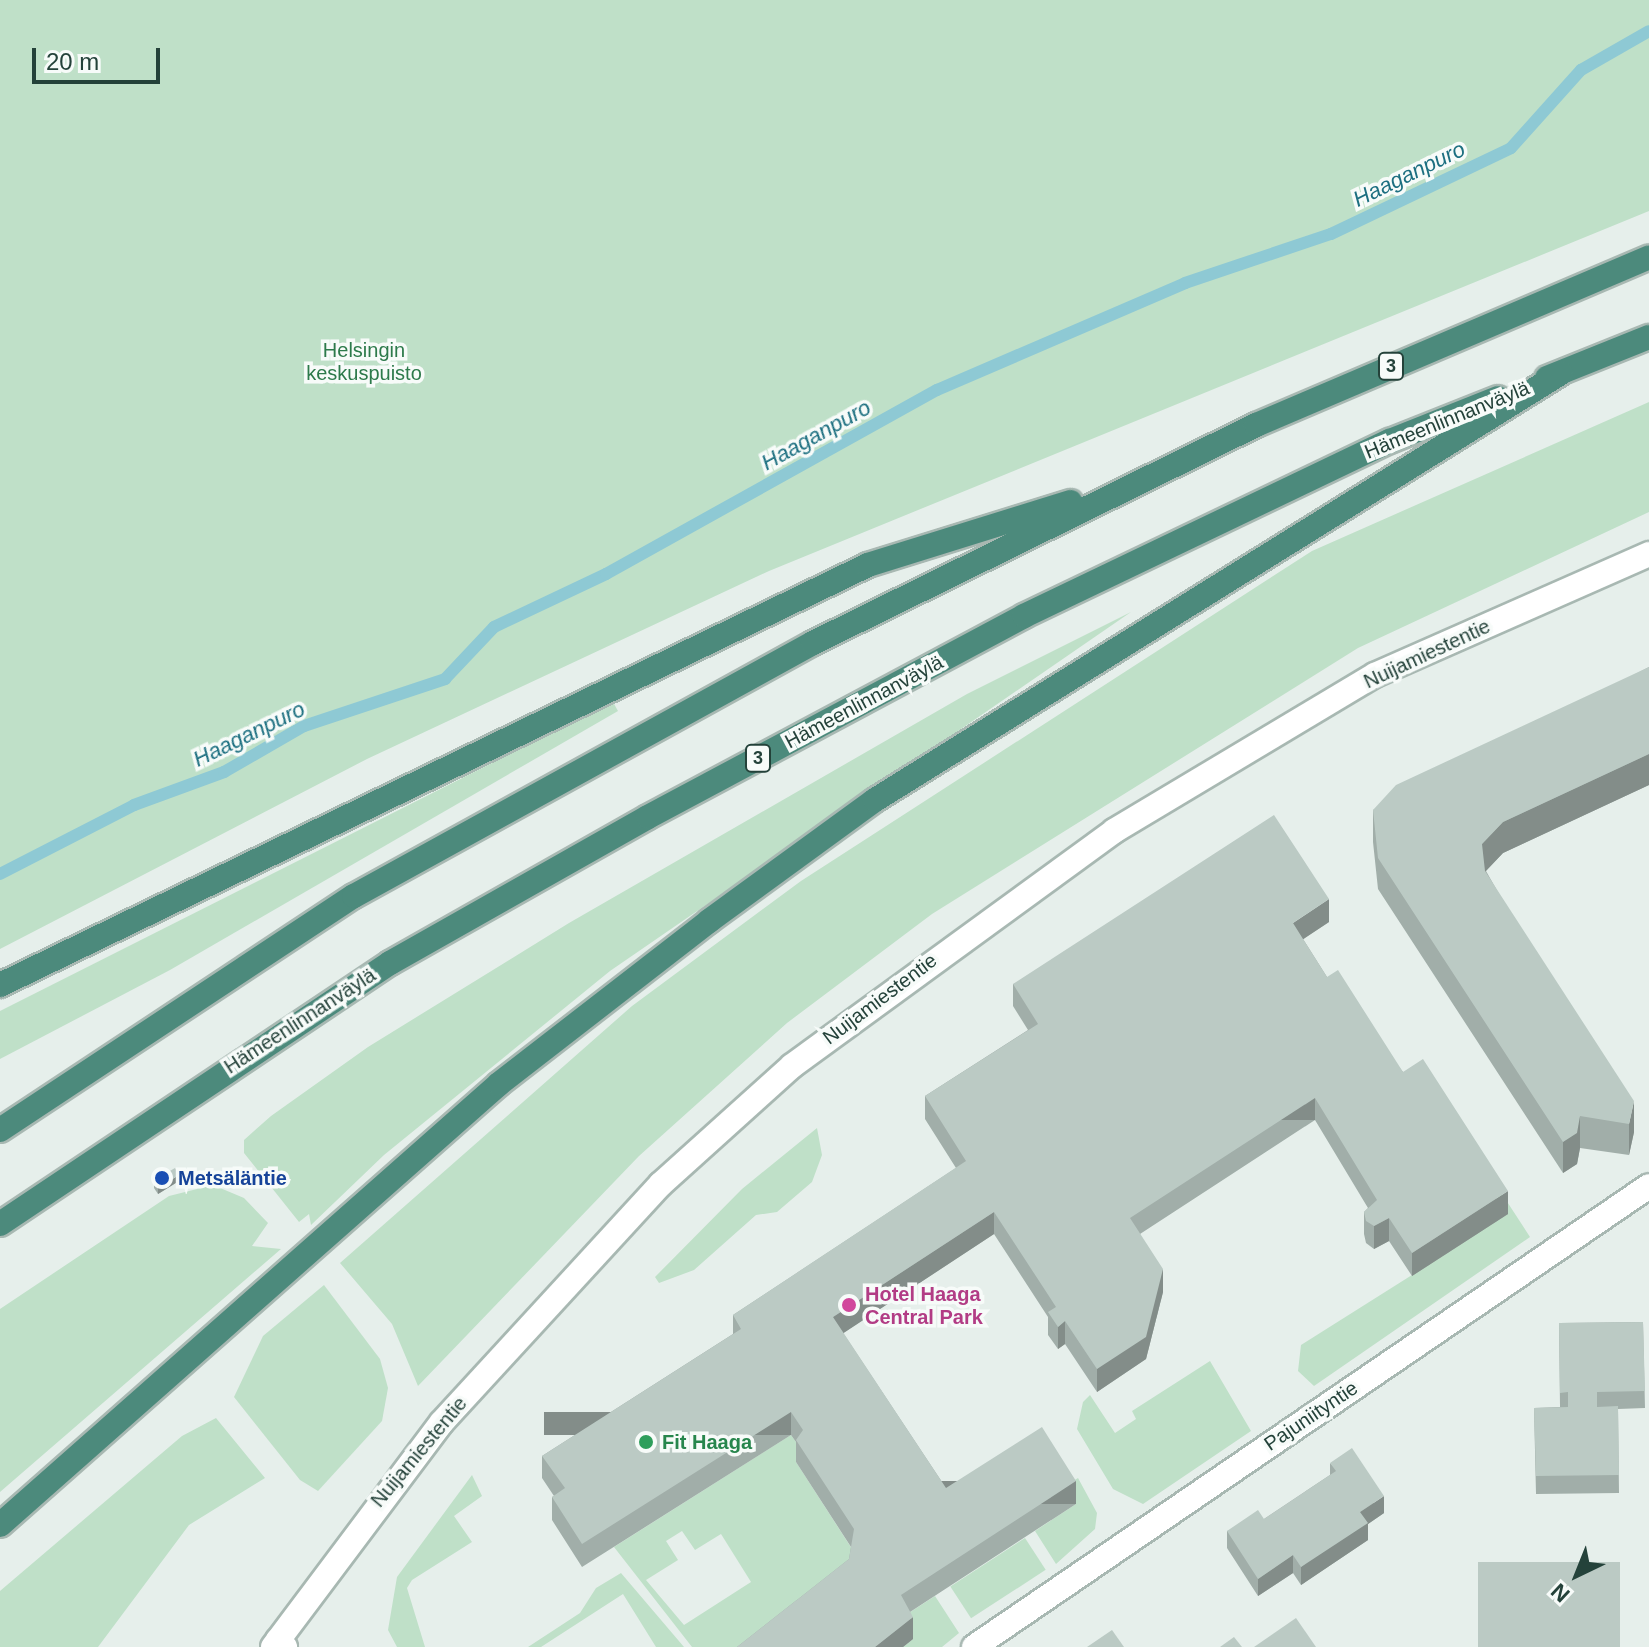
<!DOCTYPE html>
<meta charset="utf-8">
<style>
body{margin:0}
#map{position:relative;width:1649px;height:1647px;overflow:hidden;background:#e6efeb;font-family:Arial,sans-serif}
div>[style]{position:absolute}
.green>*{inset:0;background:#bfe0c8;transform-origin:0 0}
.stream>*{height:12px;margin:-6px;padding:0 6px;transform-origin:6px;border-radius:6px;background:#8ec9d4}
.roads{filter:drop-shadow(2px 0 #a8b8b2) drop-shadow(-2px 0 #a8b8b2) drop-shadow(0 2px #a8b8b2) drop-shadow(0 -2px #a8b8b2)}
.minor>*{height:24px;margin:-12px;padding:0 12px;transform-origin:12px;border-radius:12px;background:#fff}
.tertiary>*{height:24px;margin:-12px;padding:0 12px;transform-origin:12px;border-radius:12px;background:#fff}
.secondary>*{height:24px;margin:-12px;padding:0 12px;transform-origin:12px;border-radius:12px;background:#fff}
.trunk>*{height:24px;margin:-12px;padding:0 12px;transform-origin:12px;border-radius:12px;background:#4c8a7c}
.wall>*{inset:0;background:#a1aea9}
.shaded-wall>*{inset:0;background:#838d89;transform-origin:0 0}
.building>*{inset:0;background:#bbcac4;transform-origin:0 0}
.dots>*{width:22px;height:22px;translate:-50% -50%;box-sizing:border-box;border:4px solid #f7fbf9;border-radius:50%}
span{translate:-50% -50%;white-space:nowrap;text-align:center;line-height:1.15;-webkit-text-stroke:7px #f7fbf9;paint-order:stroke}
.shield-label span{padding:2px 6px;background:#f7fbf9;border:2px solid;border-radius:6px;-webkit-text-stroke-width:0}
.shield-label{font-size:18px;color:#24423a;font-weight:700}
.park-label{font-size:20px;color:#2d7a4b}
.street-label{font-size:20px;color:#24423a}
.transit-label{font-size:20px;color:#164399;font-weight:700}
.left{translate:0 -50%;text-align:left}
.hotel-label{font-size:20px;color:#b23c85;font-weight:700}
.leisure-label{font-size:20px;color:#27864d;font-weight:700}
.water-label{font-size:22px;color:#1c6f80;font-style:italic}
.north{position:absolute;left:1537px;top:1535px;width:80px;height:80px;-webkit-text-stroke:6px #f7fbf9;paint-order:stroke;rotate:223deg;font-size:22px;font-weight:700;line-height:32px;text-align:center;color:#24423a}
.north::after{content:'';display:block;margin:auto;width:28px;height:36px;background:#24423a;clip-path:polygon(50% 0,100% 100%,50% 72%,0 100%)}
.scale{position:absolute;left:32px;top:48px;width:128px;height:36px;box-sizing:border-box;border:4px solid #24423a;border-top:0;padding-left:10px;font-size:24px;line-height:28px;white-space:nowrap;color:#24423a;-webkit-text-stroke:6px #f7fbf9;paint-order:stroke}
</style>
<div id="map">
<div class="green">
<div style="clip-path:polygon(0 0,1649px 0,1649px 211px,769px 571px,367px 759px,0 949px)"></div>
<div style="clip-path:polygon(1649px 402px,1649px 512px,1358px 648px,932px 914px,787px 1023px,639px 1156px,418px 1386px,392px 1324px,340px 1263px,632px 1006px,801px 881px,1312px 551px)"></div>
<div style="clip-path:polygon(1131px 612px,610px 971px,384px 1155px,311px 1225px,309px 1214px,299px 1222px,244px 1153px,244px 1140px,271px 1116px,368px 1047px,569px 923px,967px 694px)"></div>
<div style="clip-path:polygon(613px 702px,618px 711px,170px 970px,0 1059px,0 1011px)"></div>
<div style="clip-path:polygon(1427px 1079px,1530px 1237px,1314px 1386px,1298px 1371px,1301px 1345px,1412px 1275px)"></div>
<div style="clip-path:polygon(817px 1128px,822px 1155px,812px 1182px,777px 1212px,756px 1215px,694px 1270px,659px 1283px,655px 1277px,742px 1189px)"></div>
<div style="clip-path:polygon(213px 1185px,244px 1198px,268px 1223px,252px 1246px,281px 1249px,0 1492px,0 1309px,169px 1196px)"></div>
<div style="clip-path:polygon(324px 1285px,380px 1359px,388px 1388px,382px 1421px,318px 1491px,300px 1480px,234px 1397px,263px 1336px)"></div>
<div style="clip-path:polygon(1210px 1361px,1251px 1431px,1143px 1504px,1113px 1489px,1077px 1429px,1083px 1402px,1090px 1395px,1115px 1433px,1136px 1419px,1132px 1411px)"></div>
<div style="clip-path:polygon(216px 1418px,265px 1478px,189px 1525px,98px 1647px,0 1647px,0 1591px,182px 1436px)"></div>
<div style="clip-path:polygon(evenodd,791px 1435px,803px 1452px,796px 1462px,854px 1552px,849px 1582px,766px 1647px,692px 1647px,614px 1547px,791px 1435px,682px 1531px,695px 1550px,721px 1534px,751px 1582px,684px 1625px,646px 1580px,678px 1560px,666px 1541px,682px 1531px)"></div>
<div style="clip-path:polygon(472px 1475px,482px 1496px,454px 1516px,472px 1542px,412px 1580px,407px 1588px,425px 1647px,397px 1647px,388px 1630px,397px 1577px)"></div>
<div style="clip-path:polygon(1078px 1478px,1097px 1513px,1095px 1529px,1056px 1564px,1035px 1531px,1076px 1504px,1065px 1486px)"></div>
<div style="left:1025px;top:1538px;width:38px;height:89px;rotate:57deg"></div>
<div style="clip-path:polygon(621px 1573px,684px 1647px,656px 1647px,623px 1594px,541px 1647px,528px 1647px,580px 1613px,596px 1588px)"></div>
<div style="clip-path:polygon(935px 1596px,959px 1633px,942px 1647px,903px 1647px,913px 1639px,901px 1618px)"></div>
</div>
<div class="stream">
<div style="left:0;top:874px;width:151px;rotate:-27.2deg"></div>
<div style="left:134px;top:805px;width:96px;rotate:-20.1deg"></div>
<div style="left:224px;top:772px;width:92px;rotate:-29.9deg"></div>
<div style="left:304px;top:726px;width:149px;rotate:-18.4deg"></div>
<div style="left:445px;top:679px;width:71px;rotate:-46.7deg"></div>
<div style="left:494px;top:627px;width:124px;rotate:-25.3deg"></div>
<div style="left:606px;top:574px;width:379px;rotate:-29.1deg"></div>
<div style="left:937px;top:390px;width:270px;rotate:-23.3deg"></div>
<div style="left:1185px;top:283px;width:154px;rotate:-18.6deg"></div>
<div style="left:1331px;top:234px;width:199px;rotate:-25.5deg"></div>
<div style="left:1511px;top:148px;width:105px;rotate:-48.1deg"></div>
<div style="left:1581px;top:70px;width:78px;rotate:-29.8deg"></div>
</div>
<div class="roads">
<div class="minor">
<div style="left:974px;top:1647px;width:817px;rotate:-34.33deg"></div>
</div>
<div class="tertiary">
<div style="left:273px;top:1647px;width:281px;rotate:-53.1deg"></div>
<div style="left:442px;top:1422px;width:323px;rotate:-47.4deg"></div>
<div style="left:661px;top:1184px;width:176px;rotate:-42deg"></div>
<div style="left:792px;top:1066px;width:399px;rotate:-36.1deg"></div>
<div style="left:1114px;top:831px;width:304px;rotate:-30.9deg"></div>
<div style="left:1375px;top:675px;width:300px;rotate:-23.8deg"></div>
</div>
<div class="secondary">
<div style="left:278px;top:1640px;width:10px;rotate:45deg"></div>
</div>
<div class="trunk">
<div style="left:1547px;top:378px;width:110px;rotate:-21.9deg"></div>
<div style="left:0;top:985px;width:964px;rotate:-25.82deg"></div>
<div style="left:868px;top:565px;width:212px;rotate:-17.3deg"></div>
<div style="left:0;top:1130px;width:424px;rotate:-33.5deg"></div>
<div style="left:354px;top:896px;width:524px;rotate:-28.86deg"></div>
<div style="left:813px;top:643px;width:494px;rotate:-26.2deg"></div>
<div style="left:1256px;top:425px;width:427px;rotate:-23.1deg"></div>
<div style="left:0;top:1224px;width:469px;rotate:-33.8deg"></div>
<div style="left:390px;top:963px;width:296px;rotate:-29.5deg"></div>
<div style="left:648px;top:817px;width:426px;rotate:-28.1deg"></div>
<div style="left:1024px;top:616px;width:406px;rotate:-25.6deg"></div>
<div style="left:1390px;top:441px;width:116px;rotate:-21.7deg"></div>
<div style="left:0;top:1525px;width:666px;rotate:-41.47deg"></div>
<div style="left:499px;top:1084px;width:266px;rotate:-37.8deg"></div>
<div style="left:709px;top:921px;width:205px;rotate:-36.1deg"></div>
<div style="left:875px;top:800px;width:808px;rotate:-31.9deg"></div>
</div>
</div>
<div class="wall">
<div style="clip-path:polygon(1649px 667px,1649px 785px,1503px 853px,1486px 871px,1634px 1132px,1629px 1155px,1580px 1148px,1577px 1164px,1563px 1173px,1378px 889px,1373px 842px,1373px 810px)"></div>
<div style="clip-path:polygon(1329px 922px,1303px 939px,1327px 977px,1403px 1072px,1508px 1214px,1412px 1276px,1389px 1241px,1374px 1249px,1366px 1243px,1364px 1234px,1364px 1212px,1368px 1208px,1315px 1120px,1140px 1234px,1163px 1292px,1146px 1359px,1097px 1392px,1065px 1344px,1058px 1349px,1048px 1335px,1048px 1317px,994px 1234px,843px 1333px,946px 1488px,1076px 1504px,910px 1612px,913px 1639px,903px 1647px,737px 1647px,849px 1559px,851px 1547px,796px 1462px,796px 1442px,791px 1435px,582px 1567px,552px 1520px,552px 1497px,554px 1496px,542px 1478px,542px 1456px,733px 1334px,733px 1315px,956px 1168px,925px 1119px,925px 1096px,1028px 1030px,1013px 1006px,1013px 984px)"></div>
<div style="clip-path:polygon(179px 1181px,158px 1194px,154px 1188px,154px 1182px)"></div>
<div style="clip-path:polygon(1643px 1322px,1645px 1408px,1618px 1409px,1619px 1493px,1536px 1494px,1534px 1408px,1560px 1407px,1559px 1323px)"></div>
<div style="clip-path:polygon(1330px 1463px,1384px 1513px,1368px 1524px,1368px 1540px,1301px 1585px,1293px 1573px,1258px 1596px,1227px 1548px,1227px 1531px,1264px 1519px,1330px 1475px)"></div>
</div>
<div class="shaded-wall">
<div style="clip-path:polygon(1649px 754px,1649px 785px,1503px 853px,1482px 875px,1482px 844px,1503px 822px)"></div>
<div style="clip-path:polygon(1329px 899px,1329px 922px,1293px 946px,1293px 923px)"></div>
<div style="left:1315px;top:1098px;width:22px;height:221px;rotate:90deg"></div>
<div style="clip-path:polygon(1634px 1101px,1634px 1132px,1629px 1155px,1629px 1124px)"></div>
<div style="clip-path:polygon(1580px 1116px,1580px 1148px,1577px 1164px,1563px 1173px,1563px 1142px)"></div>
<div style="clip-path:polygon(179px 1175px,179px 1181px,158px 1194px,158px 1188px)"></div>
<div style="clip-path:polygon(1508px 1191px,1508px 1214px,1412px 1276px,1412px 1253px)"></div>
<div style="clip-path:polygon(994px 1212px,994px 1234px,833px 1340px,833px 1317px)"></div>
<div style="clip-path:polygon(1389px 1218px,1389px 1241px,1374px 1249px,1374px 1226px)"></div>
<div style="clip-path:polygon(1163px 1269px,1163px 1292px,1146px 1359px,1097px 1392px,1097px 1369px)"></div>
<div style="clip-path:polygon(1065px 1321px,1065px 1344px,1058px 1349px,1058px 1327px)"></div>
<div style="left:791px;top:1412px;width:23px;height:247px;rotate:90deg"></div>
<div style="left:1076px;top:1481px;width:23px;height:209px;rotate:90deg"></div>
<div style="clip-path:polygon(1384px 1496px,1384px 1513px,1368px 1524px,1368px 1540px,1301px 1585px,1301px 1567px,1360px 1512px)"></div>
<div style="clip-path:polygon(1293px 1555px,1293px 1573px,1258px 1596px,1258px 1579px)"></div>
<div style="clip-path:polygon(913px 1617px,913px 1639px,903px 1647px,875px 1647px)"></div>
</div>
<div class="building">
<div style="clip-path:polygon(1649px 667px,1649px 754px,1503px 822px,1482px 844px,1485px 871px,1634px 1101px,1629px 1124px,1580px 1116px,1577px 1133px,1563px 1142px,1378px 858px,1373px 810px,1396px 785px)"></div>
<div style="clip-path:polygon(1274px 815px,1329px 899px,1293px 923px,1327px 977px,1338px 970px,1403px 1072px,1423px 1059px,1508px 1191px,1412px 1253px,1389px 1218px,1374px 1226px,1366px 1221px,1364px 1212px,1377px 1200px,1315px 1098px,1130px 1218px,1163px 1269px,1146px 1337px,1097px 1369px,1065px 1321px,1058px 1327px,1048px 1312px,1056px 1307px,994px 1212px,833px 1317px,946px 1488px,1042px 1427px,1076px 1481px,901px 1595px,913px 1617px,875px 1647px,737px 1647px,849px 1559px,854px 1529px,796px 1440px,803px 1430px,791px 1412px,582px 1544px,552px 1497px,565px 1488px,542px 1456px,741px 1329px,733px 1315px,966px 1161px,925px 1096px,1038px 1024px,1013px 984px)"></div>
<div style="left:175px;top:1168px;width:8px;height:25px;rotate:60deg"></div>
<div style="clip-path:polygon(1643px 1322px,1645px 1391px,1597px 1392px,1597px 1407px,1618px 1406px,1619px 1475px,1536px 1476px,1534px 1408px,1568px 1407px,1568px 1392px,1560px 1393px,1559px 1323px)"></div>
<div style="clip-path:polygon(1352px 1448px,1384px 1496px,1360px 1512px,1368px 1523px,1301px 1567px,1293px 1555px,1258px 1579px,1227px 1531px,1258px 1510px,1264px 1519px,1336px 1471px,1330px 1463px)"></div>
<div style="left:1620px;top:1562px;width:85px;height:142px;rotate:90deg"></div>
<div style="clip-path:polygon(1296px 1618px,1316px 1647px,1254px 1647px)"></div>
<div style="clip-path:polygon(1112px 1630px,1124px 1647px,1087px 1647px)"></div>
<div style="clip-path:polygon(1234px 1637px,1242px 1647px,1220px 1647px)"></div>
</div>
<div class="dots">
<div style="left:162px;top:1178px;background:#1a4fb4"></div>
<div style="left:849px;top:1305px;background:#d1479c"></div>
<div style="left:646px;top:1442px;background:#2e9e5b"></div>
</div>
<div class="shield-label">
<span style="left:1391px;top:366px">3</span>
<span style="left:758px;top:758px">3</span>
</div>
<div class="park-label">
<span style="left:364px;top:362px">Helsingin<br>keskuspuisto</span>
</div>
<div class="street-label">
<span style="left:1447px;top:420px;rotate:-22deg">Hämeenlinnanväylä</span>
<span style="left:1427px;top:654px;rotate:-25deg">Nuijamiestentie</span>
<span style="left:864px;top:702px;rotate:-28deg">Hämeenlinnanväylä</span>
<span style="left:880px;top:999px;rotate:-37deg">Nuijamiestentie</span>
<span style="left:300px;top:1021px;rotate:-33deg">Hämeenlinnanväylä</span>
<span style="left:1311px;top:1416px;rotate:-34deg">Pajuniityntie</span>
<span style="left:419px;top:1452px;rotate:-50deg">Nuijamiestentie</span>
</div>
<div class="transit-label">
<span class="left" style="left:178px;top:1178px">Metsäläntie</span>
</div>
<div class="hotel-label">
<span class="left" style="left:865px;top:1306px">Hotel Haaga<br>Central Park</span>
</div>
<div class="leisure-label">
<span class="left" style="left:662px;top:1442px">Fit Haaga</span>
</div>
<div class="water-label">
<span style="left:1409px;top:174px;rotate:-26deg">Haaganpuro</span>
<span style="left:816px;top:435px;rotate:-29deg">Haaganpuro</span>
<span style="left:249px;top:734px;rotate:-26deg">Haaganpuro</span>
</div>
<div class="north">N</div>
<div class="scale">20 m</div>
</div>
